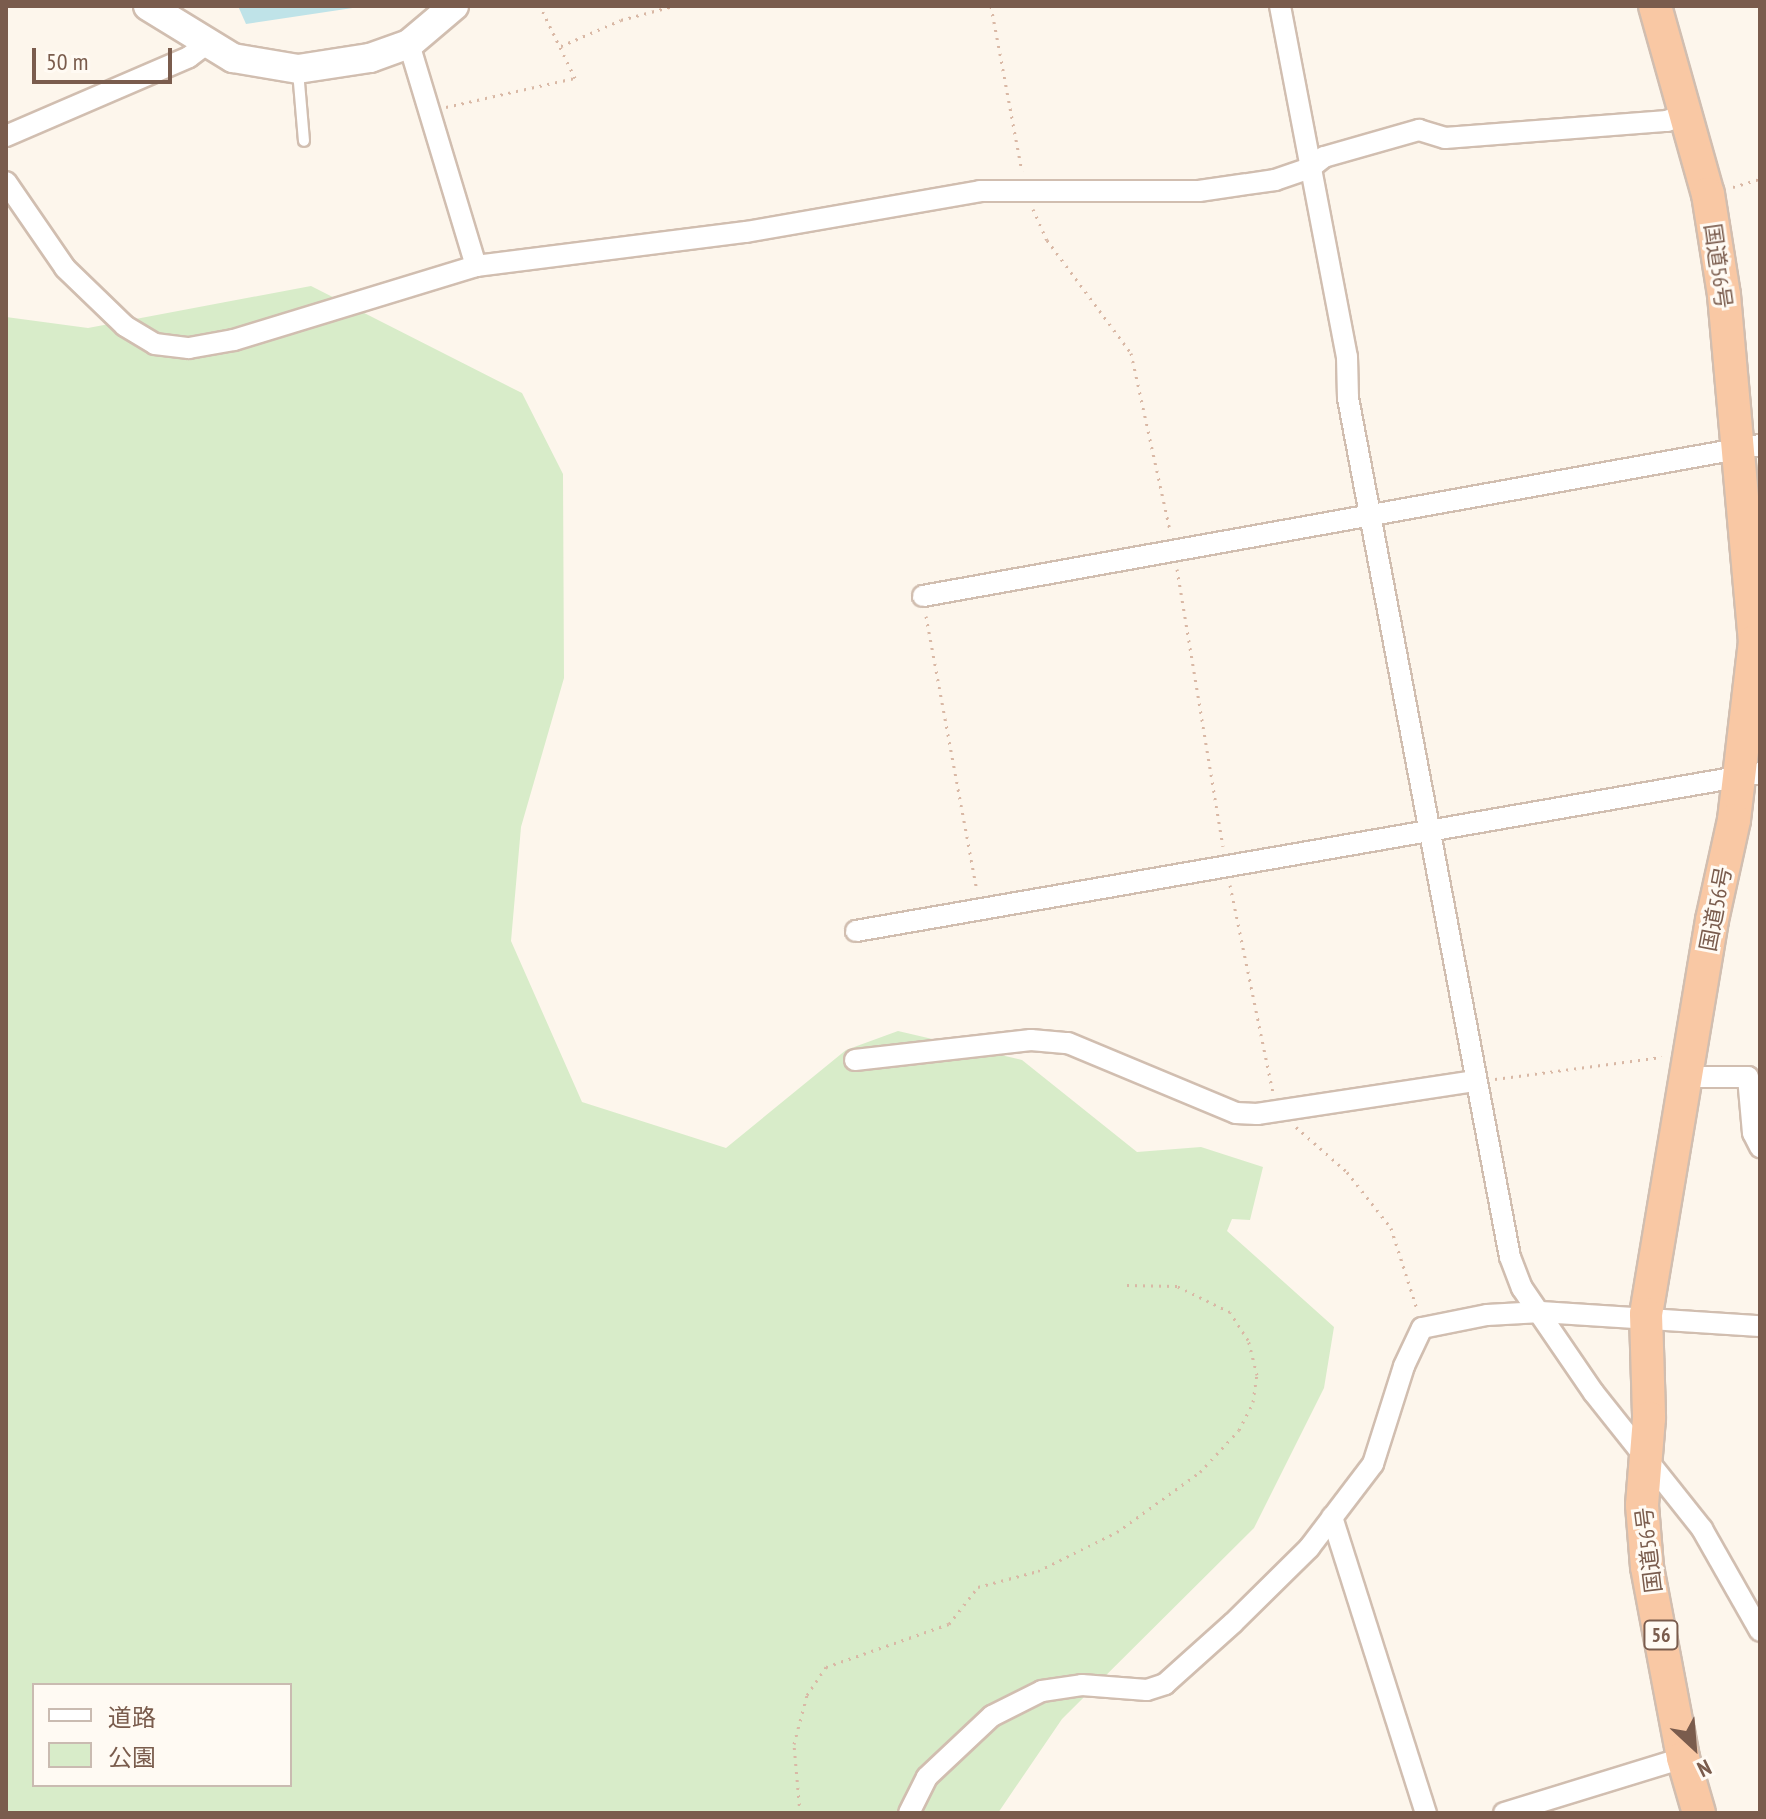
<!DOCTYPE html>
<meta charset="utf-8">
<style>
body{margin:0}
#map{position:relative;width:1766px;height:1819px;overflow:hidden;background:#fdf6ec;font-family:"PT Sans Narrow","Noto Sans JP",sans-serif}
div>[style]{position:absolute}
.green>*{inset:0;background:#d8ecc9}
.water>*{inset:0;background:#bfe3e8}
.path>*{height:3px;margin-top:-1.5px;transform-origin:0;background:repeating-linear-gradient(90deg,#d9b8a5 0 2px,transparent 0 8px)}
.roads{filter:drop-shadow(2px 0 #d1beb0) drop-shadow(-2px 0 #d1beb0) drop-shadow(0 2px #d1beb0) drop-shadow(0 -2px #d1beb0)}
.service>*{height:10px;margin:-5px;padding:0 5px;transform-origin:5px;border-radius:5px;background:#fff}
.minor>*{height:20px;margin:-10px;padding:0 10px;transform-origin:10px;border-radius:10px;background:#fff}
.secondary>*{height:28px;margin:-14px;padding:0 14px;transform-origin:14px;border-radius:14px;background:#fff}
.trunk>*{height:32px;margin:-16px;padding:0 16px;transform-origin:16px;border-radius:16px;background:#f9c8a4}
span{translate:-50% -50%;white-space:nowrap;text-align:center;line-height:1.15;-webkit-text-stroke:6px #fffaf3;paint-order:stroke}
.shield-label span{padding:2px 6px;background:#fffaf3;border:2px solid;border-radius:6px;-webkit-text-stroke-width:0}
.shield-label{font-size:20px;color:#7a5c4d;font-weight:700}
.street-label{font-size:22px;color:#7a5c4d}
.frame{position:absolute;inset:0;border:8px solid #7a5c4d;pointer-events:none}
.legend{position:absolute;left:32px;top:1683px;width:260px;height:104px;box-sizing:border-box;background:#fffaf3;border:2px solid #cabbb1;margin:0;padding:10px 14px;list-style:none;font-size:24px;color:#7a5c4d}
.legend li{display:flex;align-items:center;gap:16px;height:40px}
.legend b{width:40px;border:2px solid #cabbb1}
.north{position:absolute;left:1654px;top:1707px;width:80px;height:80px;-webkit-text-stroke:6px #fffaf3;paint-order:stroke;rotate:154deg;font-size:22px;font-weight:700;line-height:32px;text-align:center;color:#7a5c4d}
.north::after{content:'';display:block;margin:auto;width:28px;height:36px;background:#7a5c4d;clip-path:polygon(50% 0,100% 100%,50% 72%,0 100%)}
.scale{position:absolute;left:32px;top:48px;width:140px;height:36px;box-sizing:border-box;border:4px solid #7a5c4d;border-top:0;padding-left:10px;font-size:24px;line-height:28px;white-space:nowrap;color:#7a5c4d;-webkit-text-stroke:6px #fffaf3;paint-order:stroke}
</style>
<div id="map">
<div class="green">
<div style="clip-path:polygon(evenodd,311px 286px,522px 393px,563px 474px,564px 678px,521px 827px,511px 941px,582px 1102px,726px 1148px,846px 1050px,898px 1031px,1022px 1060px,1137px 1152px,1201px 1147px,1263px 1167px,1250px 1220px,1232px 1219px,1227px 1231px,1334px 1327px,1324px 1388px,1254px 1528px,1062px 1719px,998px 1813px,6px 1813px,6px 317px,88px 328px,311px 286px,34px 1685px,290px 1685px,290px 1785px,34px 1785px,34px 1685px)"></div>
</div>
<div class="water">
<div style="clip-path:polygon(238px 6px,366px 6px,246px 24px)"></div>
</div>
<div class="path">
<div style="left:991px;top:6px;width:168px;rotate:79.4deg"></div>
<div style="left:561px;top:46px;width:65px;rotate:-23.4deg"></div>
<div style="left:621px;top:20px;width:54px;rotate:-15.1deg"></div>
<div style="left:446px;top:107px;width:132px;rotate:-12.7deg"></div>
<div style="left:575px;top:78px;width:80px;rotate:-115.9deg"></div>
<div style="left:1733px;top:187px;width:28px;rotate:-17deg"></div>
<div style="left:1033px;top:209px;width:34px;rotate:66deg"></div>
<div style="left:1047px;top:240px;width:141px;rotate:53.4deg"></div>
<div style="left:1131px;top:353px;width:181px;rotate:77.6deg"></div>
<div style="left:1177px;top:569px;width:281px;rotate:80.6deg"></div>
<div style="left:926px;top:616px;width:280px;rotate:79.5deg"></div>
<div style="left:1230px;top:885px;width:212px;rotate:78.3deg"></div>
<div style="left:1495px;top:1079px;width:168px;rotate:-7.5deg"></div>
<div style="left:1296px;top:1127px;width:68px;rotate:41.4deg"></div>
<div style="left:1347px;top:1172px;width:71px;rotate:51.8deg"></div>
<div style="left:1391px;top:1228px;width:85px;rotate:72.2deg"></div>
<div style="left:800px;top:1813px;width:69px;rotate:-95deg"></div>
<div style="left:794px;top:1744px;width:51px;rotate:-75.1deg"></div>
<div style="left:807px;top:1695px;width:34px;rotate:-56deg"></div>
<div style="left:826px;top:1667px;width:130px;rotate:-19.3deg"></div>
<div style="left:949px;top:1624px;width:47px;rotate:-51.9deg"></div>
<div style="left:978px;top:1587px;width:62px;rotate:-14.9deg"></div>
<div style="left:1038px;top:1571px;width:88px;rotate:-26.3deg"></div>
<div style="left:1117px;top:1532px;width:102px;rotate:-35.9deg"></div>
<div style="left:1200px;top:1472px;width:57px;rotate:-47.1deg"></div>
<div style="left:1239px;top:1430px;width:31px;rotate:-63deg"></div>
<div style="left:1253px;top:1402px;width:27px;rotate:-82deg"></div>
<div style="left:1257px;top:1375px;width:36px;rotate:-104deg"></div>
<div style="left:1248px;top:1340px;width:33px;rotate:-123deg"></div>
<div style="left:1230px;top:1312px;width:59px;rotate:-153.9deg"></div>
<div style="left:1177px;top:1286px;width:51px;rotate:-178.9deg"></div>
</div>
<div class="roads">
<div class="service">
<div style="left:298px;top:71px;width:70px;rotate:85.1deg"></div>
</div>
<div class="minor">
<div style="left:1280px;top:6px;width:357px;rotate:79.2deg"></div>
<div style="left:1347px;top:357px;width:41px;rotate:88.6deg"></div>
<div style="left:1348px;top:398px;width:874px;rotate:79.32deg"></div>
<div style="left:1510px;top:1257px;width:33px;rotate:69deg"></div>
<div style="left:1522px;top:1288px;width:127px;rotate:55.6deg"></div>
<div style="left:1594px;top:1393px;width:174px;rotate:51.5deg"></div>
<div style="left:1702px;top:1529px;width:117px;rotate:60.4deg"></div>
<div style="left:409px;top:44px;width:232px;rotate:73.2deg"></div>
<div style="left:6px;top:136px;width:199px;rotate:-23.3deg"></div>
<div style="left:189px;top:57px;width:20px;rotate:-37deg"></div>
<div style="left:6px;top:182px;width:104px;rotate:55.5deg"></div>
<div style="left:65px;top:268px;width:83px;rotate:44deg"></div>
<div style="left:125px;top:326px;width:35px;rotate:31deg"></div>
<div style="left:155px;top:344px;width:34px;rotate:7deg"></div>
<div style="left:189px;top:348px;width:46px;rotate:-10.1deg"></div>
<div style="left:234px;top:340px;width:253px;rotate:-17deg"></div>
<div style="left:476px;top:266px;width:272px;rotate:-7.2deg"></div>
<div style="left:746px;top:232px;width:238px;rotate:-9.9deg"></div>
<div style="left:980px;top:191px;width:219px"></div>
<div style="left:1199px;top:191px;width:77px;rotate:-8.2deg"></div>
<div style="left:1275px;top:180px;width:37px;rotate:-19deg"></div>
<div style="left:1310px;top:168px;width:18px;rotate:-38deg"></div>
<div style="left:1324px;top:157px;width:99px;rotate:-15.9deg"></div>
<div style="left:1419px;top:130px;width:27px;rotate:17deg"></div>
<div style="left:1445px;top:138px;width:223px;rotate:-4.4deg"></div>
<div style="left:1667px;top:121px;width:23px;rotate:-23deg"></div>
<div style="left:923px;top:596px;width:851px;rotate:-10.23deg"></div>
<div style="left:856px;top:931px;width:918px;rotate:-9.91deg"></div>
<div style="left:855px;top:1060px;width:177px;rotate:-6.5deg"></div>
<div style="left:1031px;top:1040px;width:37px;rotate:5deg"></div>
<div style="left:1068px;top:1043px;width:182px;rotate:22.6deg"></div>
<div style="left:1236px;top:1113px;width:21px;rotate:3deg"></div>
<div style="left:1257px;top:1114px;width:221px;rotate:-8.6deg"></div>
<div style="left:1687px;top:1077px;width:61px"></div>
<div style="left:1748px;top:1077px;width:56px;rotate:84.9deg"></div>
<div style="left:1753px;top:1133px;width:16px;rotate:63deg"></div>
<div style="left:1332px;top:1517px;width:311px;rotate:72.4deg"></div>
<div style="left:909px;top:1813px;width:40px;rotate:-63.4deg"></div>
<div style="left:927px;top:1777px;width:89px;rotate:-43.2deg"></div>
<div style="left:992px;top:1716px;width:56px;rotate:-26.6deg"></div>
<div style="left:1042px;top:1691px;width:40px;rotate:-8.5deg"></div>
<div style="left:1082px;top:1685px;width:65px;rotate:4.4deg"></div>
<div style="left:1147px;top:1690px;width:19px;rotate:-18deg"></div>
<div style="left:1165px;top:1684px;width:91px;rotate:-41.9deg"></div>
<div style="left:1233px;top:1623px;width:107px;rotate:-44.6deg"></div>
<div style="left:1309px;top:1548px;width:106px;rotate:-52.7deg"></div>
<div style="left:1373px;top:1464px;width:103px;rotate:-72.4deg"></div>
<div style="left:1404px;top:1366px;width:42px;rotate:-64.7deg"></div>
<div style="left:1422px;top:1328px;width:66px;rotate:-11.3deg"></div>
<div style="left:1487px;top:1315px;width:54px;rotate:-3.2deg"></div>
<div style="left:1541px;top:1312px;width:219px;rotate:3.7deg"></div>
<div style="left:1504px;top:1813px;width:187px;rotate:-17.1deg"></div>
</div>
<div class="secondary">
<div style="left:148px;top:6px;width:100px;rotate:31.5deg"></div>
<div style="left:233px;top:58px;width:66px;rotate:9.6deg"></div>
<div style="left:298px;top:69px;width:73px;rotate:-8.7deg"></div>
<div style="left:370px;top:58px;width:41px;rotate:-19.7deg"></div>
<div style="left:409px;top:44px;width:59px;rotate:-40.2deg"></div>
</div>
<div class="trunk">
<div style="left:1655px;top:6px;width:195px;rotate:74.3deg"></div>
<div style="left:1708px;top:194px;width:102px;rotate:81deg"></div>
<div style="left:1724px;top:295px;width:347px;rotate:84.9deg"></div>
<div style="left:1755px;top:641px;width:180px;rotate:96.7deg"></div>
<div style="left:1734px;top:820px;width:102px;rotate:102.4deg"></div>
<div style="left:1712px;top:920px;width:399px;rotate:99.5deg"></div>
<div style="left:1646px;top:1314px;width:104px;rotate:88.3deg"></div>
<div style="left:1649px;top:1418px;width:87px;rotate:94.6deg"></div>
<div style="left:1642px;top:1505px;width:62px;rotate:85.4deg"></div>
<div style="left:1647px;top:1567px;width:194px;rotate:79.3deg"></div>
<div style="left:1683px;top:1758px;width:57px;rotate:73.8deg"></div>
</div>
</div>
<div class="shield-label">
<span style="left:1661px;top:1635px">56</span>
</div>
<div class="street-label">
<span style="left:1718px;top:266px;rotate:82deg">国道56号</span>
<span style="left:1716px;top:909px;rotate:-79deg">国道56号</span>
<span style="left:1649px;top:1550px;rotate:-97deg">国道56号</span>
</div>
<div class="frame"></div>
<ul class="legend">
<li><b style="height:10px;background:#fff"></b>道路</li>
<li><b style="height:22px;background:#d8ecc9"></b>公園</li>
</ul>
<div class="north">N</div>
<div class="scale">50 m</div>
</div>
